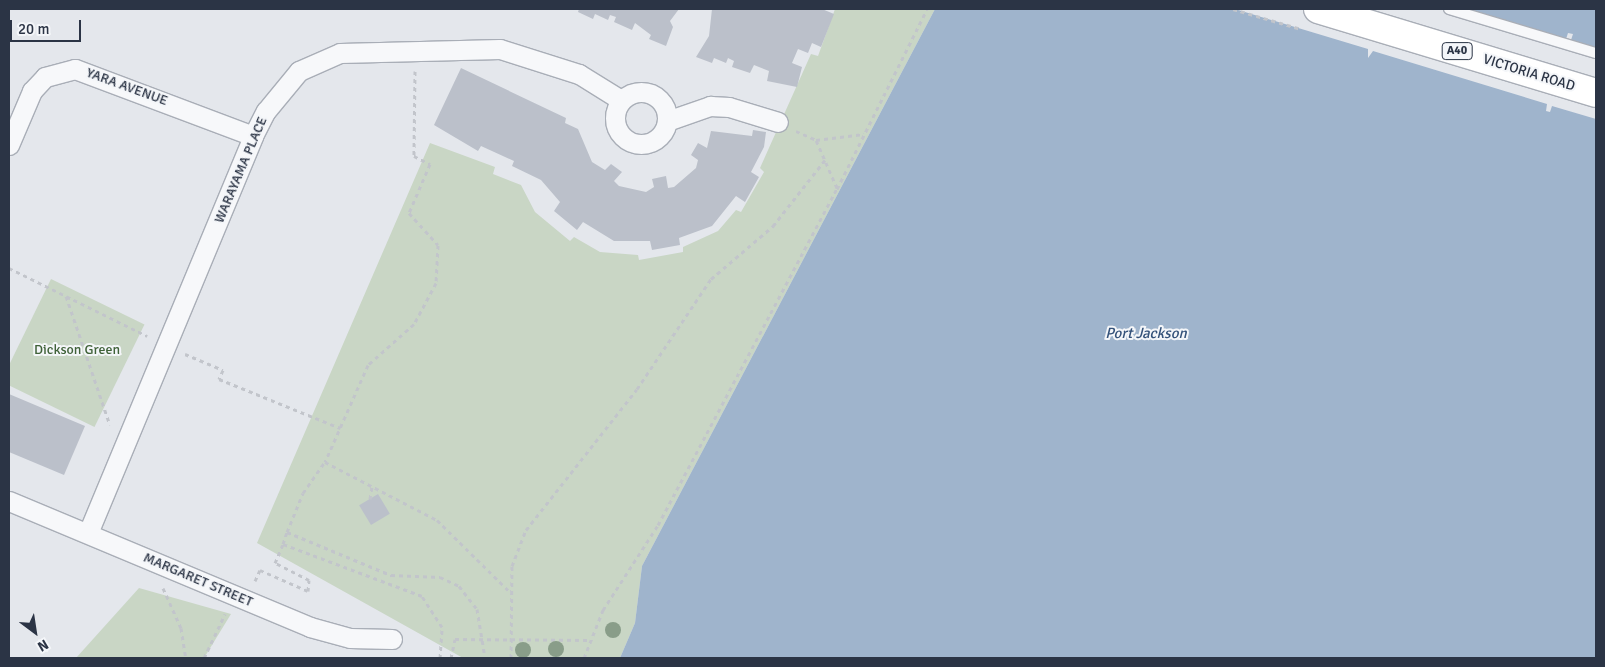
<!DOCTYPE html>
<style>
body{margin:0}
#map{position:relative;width:1605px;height:667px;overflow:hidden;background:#e4e7ec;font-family:Signika,sans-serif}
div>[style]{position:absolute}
.green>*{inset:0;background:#c9d6c5;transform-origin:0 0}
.water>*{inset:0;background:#9fb4cc}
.pier>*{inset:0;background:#e4e7ec}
.building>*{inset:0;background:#bbc0ca;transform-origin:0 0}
.path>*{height:3px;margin-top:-1.5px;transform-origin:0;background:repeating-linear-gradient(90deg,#c2c5cb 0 4px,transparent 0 8px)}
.roads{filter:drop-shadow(1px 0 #a9aeb7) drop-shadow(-1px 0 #a9aeb7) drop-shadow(0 1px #a9aeb7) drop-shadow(0 -1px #a9aeb7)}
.service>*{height:10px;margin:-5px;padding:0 5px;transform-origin:5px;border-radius:5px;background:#f7f8fa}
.minor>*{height:19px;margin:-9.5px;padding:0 9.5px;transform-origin:9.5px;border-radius:9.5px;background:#f7f8fa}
.minor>.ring{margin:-9.5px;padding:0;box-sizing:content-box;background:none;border:19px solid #f7f8fa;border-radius:50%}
.trunk>*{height:28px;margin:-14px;padding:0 14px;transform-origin:14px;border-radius:14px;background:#fff}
.trees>*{width:16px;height:16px;margin:-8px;border-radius:50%;background:#899d89}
span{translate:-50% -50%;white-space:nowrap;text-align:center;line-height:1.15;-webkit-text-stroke:4px #f4f6f9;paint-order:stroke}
.shield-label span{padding:1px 4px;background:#f4f6f9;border:1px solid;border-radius:4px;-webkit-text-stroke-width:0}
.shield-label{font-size:12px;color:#2b3445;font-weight:700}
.street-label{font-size:14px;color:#2b3445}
.park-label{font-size:14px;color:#3f6138}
.water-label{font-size:15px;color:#34527a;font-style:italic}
.frame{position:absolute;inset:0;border:10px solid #2b3445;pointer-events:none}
.north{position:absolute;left:10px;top:607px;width:50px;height:50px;-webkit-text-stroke:4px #f4f6f9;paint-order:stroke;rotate:149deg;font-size:14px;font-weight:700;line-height:20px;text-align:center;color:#2b3445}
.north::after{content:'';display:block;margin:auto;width:18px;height:22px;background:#2b3445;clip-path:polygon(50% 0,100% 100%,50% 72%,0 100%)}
.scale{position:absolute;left:10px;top:20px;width:71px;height:22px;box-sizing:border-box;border:2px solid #2b3445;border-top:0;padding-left:6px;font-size:15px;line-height:18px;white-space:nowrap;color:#2b3445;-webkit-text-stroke:4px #f4f6f9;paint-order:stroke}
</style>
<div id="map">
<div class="green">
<div style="clip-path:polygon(835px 9px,935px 9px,642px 566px,635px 623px,620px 658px,463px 658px,257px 543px,430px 143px,495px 167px,493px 174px,521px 185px,535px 212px,570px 241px,574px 237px,600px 252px,638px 255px,639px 260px,683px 252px,683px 247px,718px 231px,736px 210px,741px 212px,764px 172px,760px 168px,811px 54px,818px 56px)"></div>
<div style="left:51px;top:279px;width:104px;height:114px;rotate:26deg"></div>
<div style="clip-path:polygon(139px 588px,231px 614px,204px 658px,76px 658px)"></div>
</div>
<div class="water">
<div style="clip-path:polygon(935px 9px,1596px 9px,1596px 658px,620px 658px,635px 623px,642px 566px)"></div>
</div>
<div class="pier">
<div style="clip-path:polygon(1235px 9px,1467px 9px,1566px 39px,1568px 33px,1573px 34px,1571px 40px,1596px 48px,1596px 119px,1552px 106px,1550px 112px,1546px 111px,1547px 104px,1373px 51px,1368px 58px,1368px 49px)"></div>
</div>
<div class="building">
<div style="clip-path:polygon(579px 9px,679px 9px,670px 21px,673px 27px,666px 46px,649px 39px,651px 35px,635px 23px,632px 30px,614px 22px,616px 17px,610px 15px,608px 20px,595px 14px,593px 19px,578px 12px)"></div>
<div style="clip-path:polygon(712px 9px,822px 9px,834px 14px,821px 47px,812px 43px,808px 53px,798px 49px,792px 63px,802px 67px,797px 87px,767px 81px,769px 71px,754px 65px,750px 73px,732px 67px,734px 61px,728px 58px,726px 63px,714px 58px,712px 63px,696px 57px,709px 36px)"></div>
<div style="clip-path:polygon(461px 68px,566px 118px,565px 123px,578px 129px,592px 162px,605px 170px,611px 164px,622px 172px,614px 181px,619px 186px,646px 192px,654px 187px,652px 179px,666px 176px,668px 188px,674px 187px,696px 168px,698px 160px,691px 155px,698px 143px,707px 148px,711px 131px,752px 136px,753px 130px,766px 132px,764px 147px,751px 172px,759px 177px,745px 202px,736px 196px,712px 226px,679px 238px,680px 245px,652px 250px,650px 241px,614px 241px,583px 222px,577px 230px,554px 211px,560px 202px,541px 180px,512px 166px,514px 161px,481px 146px,478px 151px,434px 125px)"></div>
<div style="clip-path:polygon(9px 394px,85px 426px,64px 475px,9px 452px)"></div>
<div style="left:378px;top:494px;width:23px;height:22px;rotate:59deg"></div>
</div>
<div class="path">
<div style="left:1233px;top:9px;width:71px;rotate:16.4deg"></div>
<div style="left:415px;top:71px;width:85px;rotate:90.7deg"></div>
<div style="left:414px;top:156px;width:18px;rotate:27deg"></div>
<div style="left:430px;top:164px;width:53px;rotate:113.2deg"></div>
<div style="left:409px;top:213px;width:43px;rotate:47.8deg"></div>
<div style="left:438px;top:245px;width:38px;rotate:93deg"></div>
<div style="left:436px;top:283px;width:47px;rotate:118.2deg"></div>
<div style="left:414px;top:324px;width:62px;rotate:138.3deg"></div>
<div style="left:368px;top:365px;width:106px;rotate:113.9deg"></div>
<div style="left:325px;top:462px;width:126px;rotate:27.4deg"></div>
<div style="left:437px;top:520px;width:105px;rotate:44.6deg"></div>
<div style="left:796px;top:131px;width:22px;rotate:24deg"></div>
<div style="left:837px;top:188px;width:52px;rotate:-113.6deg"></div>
<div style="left:816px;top:140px;width:48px;rotate:-7.1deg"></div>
<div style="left:9px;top:268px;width:154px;rotate:26.2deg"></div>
<div style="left:66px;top:296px;width:136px;rotate:71.2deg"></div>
<div style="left:185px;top:354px;width:41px;rotate:22.8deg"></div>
<div style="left:223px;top:370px;width:10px;rotate:114deg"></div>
<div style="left:219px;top:379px;width:131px;rotate:22deg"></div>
<div style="left:370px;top:499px;width:13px;rotate:-81deg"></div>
<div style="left:287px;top:532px;width:42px;rotate:-67.7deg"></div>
<div style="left:303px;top:493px;width:38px;rotate:-55deg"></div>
<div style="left:255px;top:581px;width:12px;rotate:-66deg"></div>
<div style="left:260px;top:570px;width:52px;rotate:23.6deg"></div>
<div style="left:308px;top:591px;width:11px;rotate:-85deg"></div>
<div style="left:309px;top:580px;width:38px;rotate:-153deg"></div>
<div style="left:275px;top:563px;width:21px;rotate:-67deg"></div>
<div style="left:163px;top:588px;width:44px;rotate:65.8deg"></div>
<div style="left:181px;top:628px;width:30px;rotate:81deg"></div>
<div style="left:204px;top:658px;width:49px;rotate:-64.5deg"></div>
<div style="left:440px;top:658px;width:31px;rotate:-86deg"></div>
<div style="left:442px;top:627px;width:37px;rotate:-123deg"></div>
<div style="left:422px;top:596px;width:148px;rotate:-159.5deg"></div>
<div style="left:283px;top:544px;width:13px;rotate:-72deg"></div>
<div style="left:287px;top:532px;width:113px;rotate:22.5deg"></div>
<div style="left:391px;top:575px;width:49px;rotate:2.3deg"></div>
<div style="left:440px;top:577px;width:21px;rotate:25deg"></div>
<div style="left:459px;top:586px;width:29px;rotate:52deg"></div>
<div style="left:477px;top:609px;width:50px;rotate:80.7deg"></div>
<div style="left:451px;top:658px;width:19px;rotate:-78deg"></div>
<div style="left:455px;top:639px;width:133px;rotate:0.4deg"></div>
<div style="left:511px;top:658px;width:92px;rotate:-89.4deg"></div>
<div style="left:512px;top:566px;width:39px;rotate:-69deg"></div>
<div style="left:526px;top:530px;width:179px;rotate:-51.8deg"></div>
<div style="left:637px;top:389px;width:133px;rotate:-56.1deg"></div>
<div style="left:711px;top:279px;width:82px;rotate:-40.5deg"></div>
<div style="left:773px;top:226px;width:84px;rotate:-51.8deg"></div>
<div style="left:584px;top:658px;width:52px;rotate:-68.4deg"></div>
<div style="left:603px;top:610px;width:101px;rotate:-57.1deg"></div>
<div style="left:658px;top:525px;width:381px;rotate:-62deg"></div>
<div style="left:837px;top:189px;width:201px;rotate:-63.4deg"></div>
</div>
<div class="roads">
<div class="service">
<div style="left:1449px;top:9px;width:153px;rotate:16.7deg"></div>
</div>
<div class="minor">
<div class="ring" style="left:615px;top:92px;width:33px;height:33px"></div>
<div style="left:667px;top:121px;width:46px;rotate:-19.2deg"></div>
<div style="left:710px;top:106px;width:19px;rotate:3deg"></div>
<div style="left:729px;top:107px;width:51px;rotate:17deg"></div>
<div style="left:9px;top:145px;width:59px;rotate:-66.9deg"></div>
<div style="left:32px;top:91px;width:19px;rotate:-47deg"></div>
<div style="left:45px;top:77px;width:31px;rotate:-15deg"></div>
<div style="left:75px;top:69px;width:190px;rotate:20.6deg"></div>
<div style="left:9px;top:501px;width:326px;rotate:22.7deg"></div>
<div style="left:310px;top:627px;width:41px;rotate:15.4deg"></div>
<div style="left:350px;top:638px;width:42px;rotate:1.4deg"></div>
<div style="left:88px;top:533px;width:430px;rotate:-67.4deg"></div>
<div style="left:253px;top:136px;width:28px;rotate:-63deg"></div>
<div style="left:266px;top:111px;width:52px;rotate:-50.5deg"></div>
<div style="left:299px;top:71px;width:45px;rotate:-23.7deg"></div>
<div style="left:340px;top:53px;width:160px;rotate:-1.4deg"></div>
<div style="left:500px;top:49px;width:83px;rotate:17.6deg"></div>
<div style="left:579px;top:74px;width:49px;rotate:31.8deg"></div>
</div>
<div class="trunk">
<div style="left:1318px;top:9px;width:290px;rotate:16.8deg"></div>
</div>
</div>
<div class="trees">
<div style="left:613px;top:630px"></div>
<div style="left:556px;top:649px"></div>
<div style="left:523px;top:650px"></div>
</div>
<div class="shield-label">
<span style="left:1457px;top:51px">A40</span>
</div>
<div class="street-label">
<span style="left:1529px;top:73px;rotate:17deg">VICTORIA ROAD</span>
<span style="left:127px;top:87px;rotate:20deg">YARA AVENUE</span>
<span style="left:241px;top:170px;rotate:-67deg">WARAYAMA PLACE</span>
<span style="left:198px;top:580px;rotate:23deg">MARGARET STREET</span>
</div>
<div class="park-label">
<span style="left:77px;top:350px">Dickson Green</span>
</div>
<div class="water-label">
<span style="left:1146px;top:334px">Port Jackson</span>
</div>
<div class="frame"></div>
<div class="north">N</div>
<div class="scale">20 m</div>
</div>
